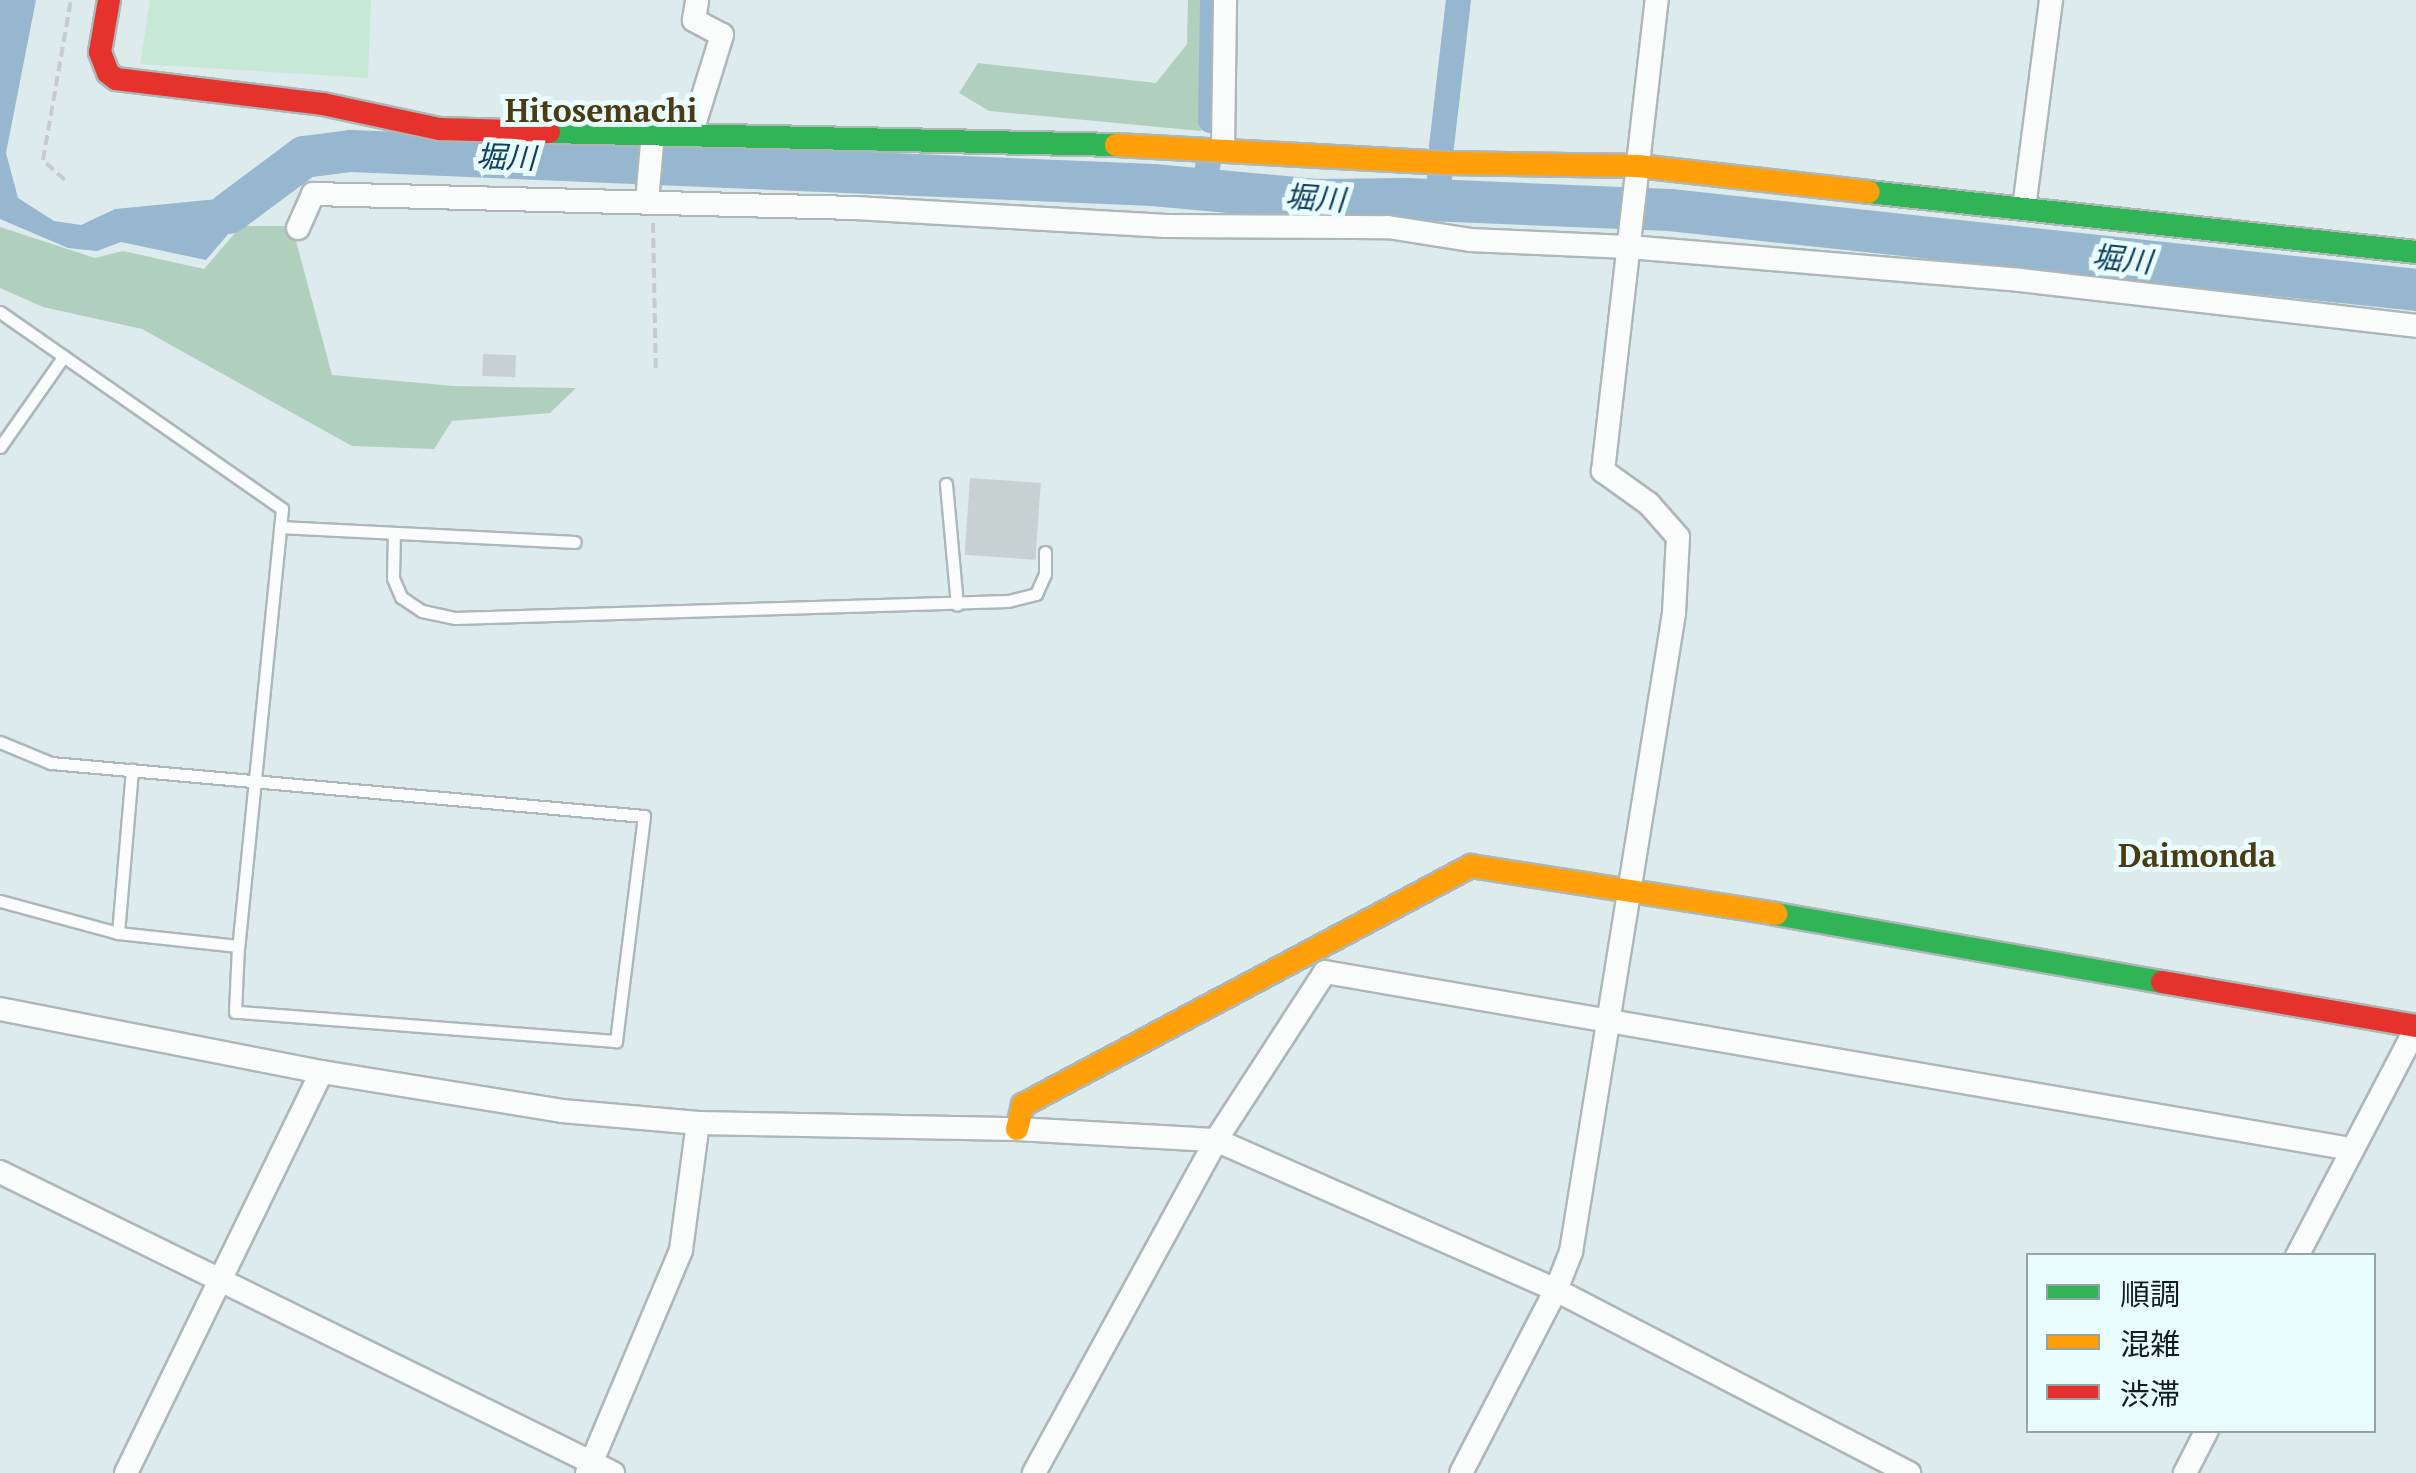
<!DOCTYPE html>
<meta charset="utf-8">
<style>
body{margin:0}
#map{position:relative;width:2416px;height:1473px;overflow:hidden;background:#deebec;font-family:"PT Serif","Noto Sans JP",serif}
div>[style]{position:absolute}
.green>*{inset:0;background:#c8e8d7}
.forest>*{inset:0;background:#b0cfbe}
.water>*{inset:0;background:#97b6cf}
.canal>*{height:25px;margin:-12.5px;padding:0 12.5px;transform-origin:12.5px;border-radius:12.5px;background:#97b6cf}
.river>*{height:42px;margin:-21px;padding:0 21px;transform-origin:21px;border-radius:21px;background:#97b6cf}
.building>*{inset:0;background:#c8d1d1;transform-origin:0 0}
.path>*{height:4px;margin-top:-2px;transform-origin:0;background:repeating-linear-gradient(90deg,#c8cbcb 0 10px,transparent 0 15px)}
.roads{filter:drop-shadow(2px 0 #adb7b8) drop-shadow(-2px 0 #adb7b8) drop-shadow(0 2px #adb7b8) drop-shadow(0 -2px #adb7b8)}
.lane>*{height:11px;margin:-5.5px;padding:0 5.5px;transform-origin:5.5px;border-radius:5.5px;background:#fafcfc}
.street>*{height:22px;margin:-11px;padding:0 11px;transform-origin:11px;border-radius:11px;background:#fafcfc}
.fast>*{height:22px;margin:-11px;padding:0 11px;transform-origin:11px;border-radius:11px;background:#30b455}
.slow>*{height:22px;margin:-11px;padding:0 11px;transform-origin:11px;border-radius:11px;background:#ff9f0a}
.jam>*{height:22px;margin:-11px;padding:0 11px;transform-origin:11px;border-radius:11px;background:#e5322d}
span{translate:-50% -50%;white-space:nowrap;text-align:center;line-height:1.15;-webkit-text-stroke:10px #e9fdfe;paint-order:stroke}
.water-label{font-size:30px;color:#113f61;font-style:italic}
.quarter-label{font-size:32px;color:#4b3b13;font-weight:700}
.legend{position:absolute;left:2026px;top:1253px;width:350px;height:180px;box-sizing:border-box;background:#e9fdfe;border:2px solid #94a3a4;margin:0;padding:12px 18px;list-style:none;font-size:30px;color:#141d1d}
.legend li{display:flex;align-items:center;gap:20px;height:50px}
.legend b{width:50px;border:2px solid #94a3a4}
</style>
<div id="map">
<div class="green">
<div style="clip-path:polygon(150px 0,371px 0,368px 78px,140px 64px)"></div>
</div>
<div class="forest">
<div style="clip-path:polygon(1188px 0,1211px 0,1209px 93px,1201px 131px,989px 111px,959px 93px,978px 63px,1156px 83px,1187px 44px)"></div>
<div style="clip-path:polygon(241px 226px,292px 226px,332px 375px,454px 386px,576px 388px,550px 413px,452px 421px,434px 449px,352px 446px,142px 329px,43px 307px,0 288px,0 227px,95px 258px,123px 251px,204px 269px)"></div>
</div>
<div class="water">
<div style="clip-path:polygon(0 0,36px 0,6px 153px,18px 198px,54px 221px,81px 225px,115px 209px,228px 198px,230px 232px,206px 260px,121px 242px,97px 251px,68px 248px,0 219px)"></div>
</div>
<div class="canal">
<div style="left:1210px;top:120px;width:120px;rotate:-89deg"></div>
<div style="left:1441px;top:146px;width:147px;rotate:-83.4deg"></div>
<div style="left:1439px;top:175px;width:26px;rotate:88deg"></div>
<div style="left:1204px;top:188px;width:29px;rotate:-82deg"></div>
</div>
<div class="river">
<div style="left:229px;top:213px;width:94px;rotate:-36.7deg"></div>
<div style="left:304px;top:157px;width:47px;rotate:-7.3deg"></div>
<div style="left:351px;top:151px;width:803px;rotate:2.43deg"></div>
<div style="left:1153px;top:185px;width:166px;rotate:5.2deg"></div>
<div style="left:1318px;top:200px;width:88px;rotate:-0.7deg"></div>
<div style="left:1406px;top:199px;width:264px;rotate:2.4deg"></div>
<div style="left:1670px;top:210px;width:750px;rotate:6.12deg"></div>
</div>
<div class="building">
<div style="left:483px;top:354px;width:33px;height:22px;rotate:2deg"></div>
<div style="left:970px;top:478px;width:71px;height:77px;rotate:4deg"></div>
</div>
<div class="path">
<div style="left:65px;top:180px;width:30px;rotate:-138deg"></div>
<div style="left:43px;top:160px;width:162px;rotate:-80.1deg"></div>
<div style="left:653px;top:223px;width:150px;rotate:88.9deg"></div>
</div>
<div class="roads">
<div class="lane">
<div style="left:0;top:312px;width:344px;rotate:34.9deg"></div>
<div style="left:282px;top:509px;width:439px;rotate:95.7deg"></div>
<div style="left:238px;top:946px;width:121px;rotate:-173.8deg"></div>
<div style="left:118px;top:933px;width:122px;rotate:-164.8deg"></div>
<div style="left:0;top:447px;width:111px;rotate:-54.9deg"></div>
<div style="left:946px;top:484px;width:121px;rotate:84.8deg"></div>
<div style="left:280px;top:527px;width:295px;rotate:2.9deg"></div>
<div style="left:394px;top:533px;width:45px;rotate:91.3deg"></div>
<div style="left:393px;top:578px;width:21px;rotate:67deg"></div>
<div style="left:401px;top:597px;width:25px;rotate:34deg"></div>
<div style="left:422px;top:611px;width:34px;rotate:12deg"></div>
<div style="left:455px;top:618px;width:553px;rotate:-1.76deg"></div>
<div style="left:1008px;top:601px;width:29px;rotate:-14deg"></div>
<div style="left:1036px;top:594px;width:22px;rotate:-66deg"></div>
<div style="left:1045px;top:574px;width:22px;rotate:-90deg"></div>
<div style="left:0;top:742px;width:55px;rotate:22.4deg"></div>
<div style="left:51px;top:763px;width:595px;rotate:5.11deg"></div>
<div style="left:644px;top:816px;width:227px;rotate:97.1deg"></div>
<div style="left:616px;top:1041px;width:382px;rotate:-175.6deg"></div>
<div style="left:235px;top:1012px;width:66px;rotate:-87.4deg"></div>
<div style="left:118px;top:933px;width:164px;rotate:-85.1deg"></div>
</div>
<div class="street">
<div style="left:691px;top:135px;width:105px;rotate:-72.8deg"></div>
<div style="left:722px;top:35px;width:32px;rotate:-152deg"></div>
<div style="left:694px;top:20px;width:20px;rotate:-81deg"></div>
<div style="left:1223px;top:148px;width:148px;rotate:-89.2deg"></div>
<div style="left:647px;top:201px;width:68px;rotate:-85deg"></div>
<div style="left:2024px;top:208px;width:210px;rotate:-82.6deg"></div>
<div style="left:298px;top:228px;width:37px;rotate:-66deg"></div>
<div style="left:313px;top:194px;width:542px;rotate:1.48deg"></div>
<div style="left:855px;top:208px;width:312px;rotate:3.3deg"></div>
<div style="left:1166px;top:226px;width:222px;rotate:0.3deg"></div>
<div style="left:1388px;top:227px;width:83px;rotate:9deg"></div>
<div style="left:1470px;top:240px;width:158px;rotate:2.5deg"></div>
<div style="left:1628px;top:247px;width:393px;rotate:4.8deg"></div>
<div style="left:2020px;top:280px;width:399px;rotate:6.6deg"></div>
<div style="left:0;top:1009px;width:328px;rotate:11.1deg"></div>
<div style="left:322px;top:1072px;width:243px;rotate:9.2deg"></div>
<div style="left:562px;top:1111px;width:137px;rotate:5deg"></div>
<div style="left:698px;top:1123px;width:319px;rotate:1.1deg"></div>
<div style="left:1017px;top:1129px;width:199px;rotate:3.2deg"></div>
<div style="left:1216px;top:1140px;width:372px;rotate:23.8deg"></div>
<div style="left:1556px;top:1290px;width:398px;rotate:27.4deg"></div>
<div style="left:0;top:1172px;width:683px;rotate:26.15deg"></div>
<div style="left:2297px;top:1256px;width:257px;rotate:-62.4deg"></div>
<div style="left:126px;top:1473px;width:446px;rotate:-64deg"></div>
<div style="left:587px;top:1473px;width:242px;rotate:-67.1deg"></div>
<div style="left:681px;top:1250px;width:128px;rotate:-82.4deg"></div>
<div style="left:1034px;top:1473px;width:379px;rotate:-61.3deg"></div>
<div style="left:1216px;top:1140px;width:200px;rotate:-57deg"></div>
<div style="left:1325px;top:972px;width:1041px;rotate:9.79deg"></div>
<div style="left:1461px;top:1473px;width:206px;rotate:-62.6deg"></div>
<div style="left:1556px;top:1290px;width:41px;rotate:-68.5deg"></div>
<div style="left:1571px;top:1252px;width:647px;rotate:-80.84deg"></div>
<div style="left:1674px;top:613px;width:76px;rotate:-87deg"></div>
<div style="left:1678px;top:537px;width:44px;rotate:-131.3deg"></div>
<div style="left:1649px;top:504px;width:57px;rotate:-144.3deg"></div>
<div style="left:1603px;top:471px;width:474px;rotate:-83.5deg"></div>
<div style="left:2185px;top:1473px;width:48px;rotate:-62.9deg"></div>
</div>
<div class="fast">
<div style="left:549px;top:132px;width:567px;rotate:1.31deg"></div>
<div style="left:1869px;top:192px;width:550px;rotate:6.26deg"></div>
<div style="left:1776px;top:914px;width:392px;rotate:10deg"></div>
</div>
<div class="slow">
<div style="left:1116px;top:145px;width:331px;rotate:3.1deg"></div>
<div style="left:1447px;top:163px;width:191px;rotate:0.9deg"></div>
<div style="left:1638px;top:166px;width:232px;rotate:6.4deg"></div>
<div style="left:1017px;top:1129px;width:25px;rotate:-76deg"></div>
<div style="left:1023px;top:1105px;width:508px;rotate:-28.08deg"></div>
<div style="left:1471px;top:866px;width:309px;rotate:8.9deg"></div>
</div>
<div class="jam">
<div style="left:109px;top:0;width:53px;rotate:99.8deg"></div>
<div style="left:100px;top:52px;width:22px;rotate:69deg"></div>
<div style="left:108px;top:73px;width:10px;rotate:37deg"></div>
<div style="left:116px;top:79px;width:209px;rotate:6.9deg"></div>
<div style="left:323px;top:104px;width:120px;rotate:12.1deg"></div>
<div style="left:440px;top:129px;width:109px;rotate:1.6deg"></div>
<div style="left:2162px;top:982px;width:258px;rotate:9.8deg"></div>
</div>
</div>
<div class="water-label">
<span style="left:506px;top:157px;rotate:2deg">堀川</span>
<span style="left:1315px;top:198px;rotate:4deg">堀川</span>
<span style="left:2122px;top:259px;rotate:6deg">堀川</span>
</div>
<div class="quarter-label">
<span style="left:601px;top:110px">Hitosemachi</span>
<span style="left:2197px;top:855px">Daimonda</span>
</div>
<ul class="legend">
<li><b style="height:12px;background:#30b455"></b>順調</li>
<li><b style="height:12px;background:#ff9f0a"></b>混雑</li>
<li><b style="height:12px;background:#e5322d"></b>渋滞</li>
</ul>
</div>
